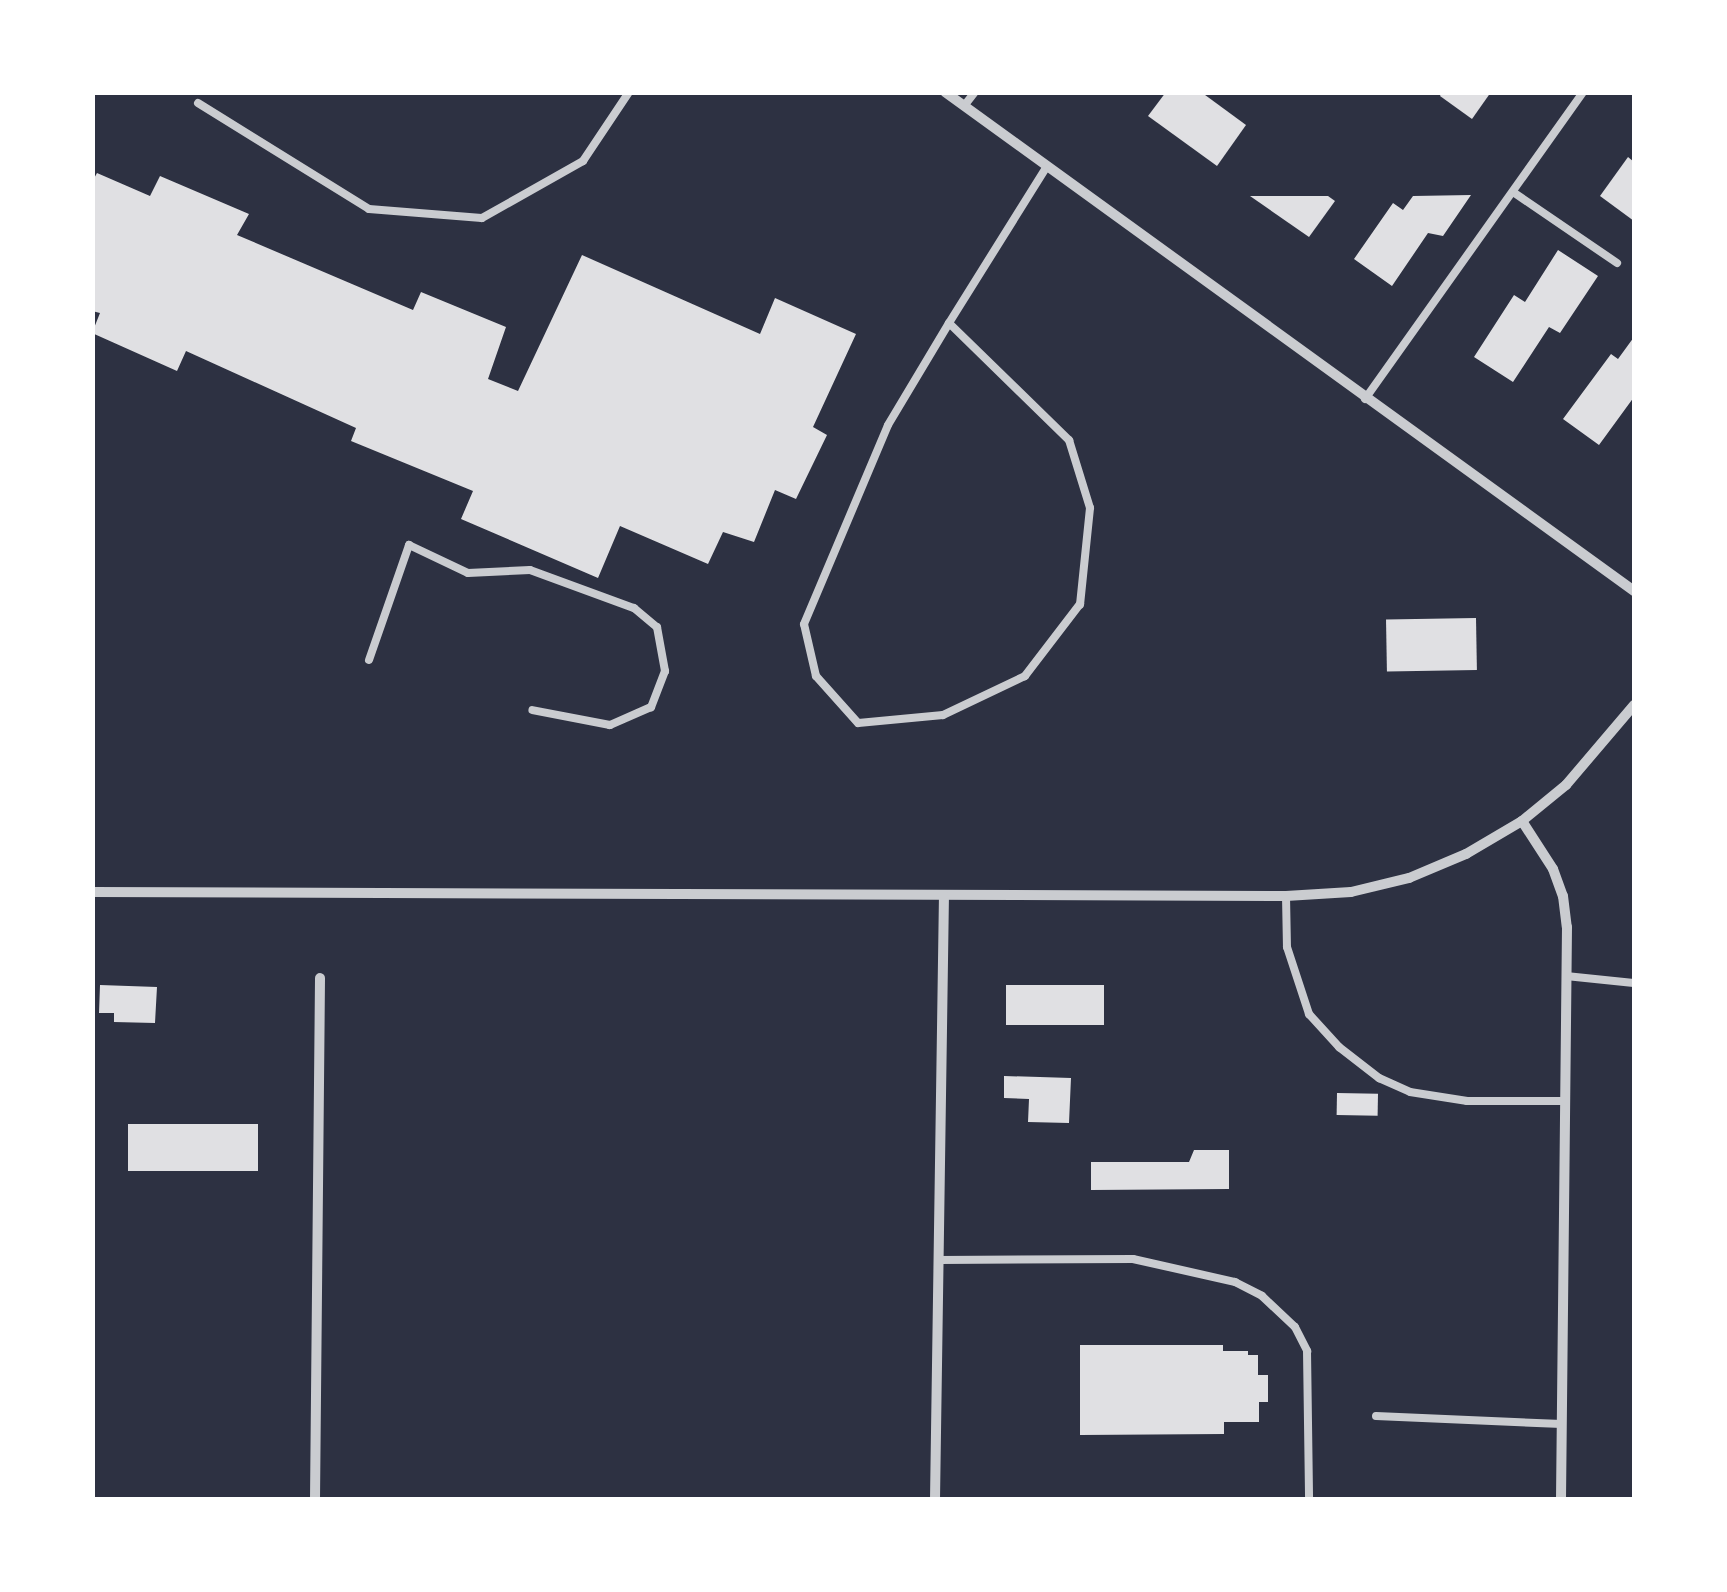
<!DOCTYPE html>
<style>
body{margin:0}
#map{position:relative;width:1727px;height:1592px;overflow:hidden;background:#2d3142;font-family:Karla,sans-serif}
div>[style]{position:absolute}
.building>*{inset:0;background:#e0e0e3;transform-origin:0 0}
.service>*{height:8px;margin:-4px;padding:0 4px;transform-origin:4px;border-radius:4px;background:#caccd0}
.minor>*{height:10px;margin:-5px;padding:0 5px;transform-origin:5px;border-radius:5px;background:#caccd0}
span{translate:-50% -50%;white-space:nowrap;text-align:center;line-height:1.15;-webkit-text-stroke:10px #fff;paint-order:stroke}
.frame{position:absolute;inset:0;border:95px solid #fff;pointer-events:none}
</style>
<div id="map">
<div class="building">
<div style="clip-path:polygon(1166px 92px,1201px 92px,1246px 125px,1217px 166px,1148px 116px)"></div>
<div style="clip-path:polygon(1442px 92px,1491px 92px,1472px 119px,1440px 96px)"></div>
<div style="clip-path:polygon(1628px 157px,1634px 162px,1634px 221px,1600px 196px)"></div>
<div style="clip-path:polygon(97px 173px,150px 196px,160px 176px,249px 214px,237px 235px,413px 310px,421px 292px,506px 327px,488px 379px,518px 391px,582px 255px,760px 334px,775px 298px,856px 334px,813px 427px,827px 435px,796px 499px,775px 490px,754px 542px,723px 532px,708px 564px,620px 526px,598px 578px,461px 519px,473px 491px,351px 441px,356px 428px,186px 351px,177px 371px,92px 333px,100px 313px,92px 311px,92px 182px)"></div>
<div style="clip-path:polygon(1471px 195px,1443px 236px,1428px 233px,1392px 286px,1354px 259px,1393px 203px,1403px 210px,1413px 196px)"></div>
<div style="clip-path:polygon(1250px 196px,1328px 196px,1335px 201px,1309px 237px)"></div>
<div style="clip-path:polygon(1558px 250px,1598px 276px,1560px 333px,1549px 327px,1513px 382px,1474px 357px,1514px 295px,1525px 302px)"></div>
<div style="clip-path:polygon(1634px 337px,1634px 397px,1599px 445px,1563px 419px,1611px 354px,1618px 359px)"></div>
<div style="left:1476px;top:618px;width:52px;height:90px;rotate:89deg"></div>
<div style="clip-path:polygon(100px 985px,157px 987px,155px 1023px,114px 1022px,114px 1013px,99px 1013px)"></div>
<div style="left:1006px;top:985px;width:98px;height:40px"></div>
<div style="clip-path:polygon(1004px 1076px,1071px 1078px,1069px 1123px,1028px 1122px,1029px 1099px,1004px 1098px)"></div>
<div style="left:1337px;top:1093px;width:41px;height:22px;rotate:1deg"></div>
<div style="left:128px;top:1124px;width:130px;height:47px"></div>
<div style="clip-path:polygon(1194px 1150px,1229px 1150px,1229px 1189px,1091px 1190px,1091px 1162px,1189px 1162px)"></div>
<div style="clip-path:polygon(1080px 1345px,1223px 1345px,1223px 1351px,1248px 1351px,1248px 1355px,1258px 1355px,1258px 1375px,1268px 1375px,1268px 1402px,1259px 1402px,1259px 1422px,1224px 1422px,1224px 1434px,1080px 1435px)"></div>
</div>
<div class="service">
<div style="left:198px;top:103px;width:201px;rotate:31.8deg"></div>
<div style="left:369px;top:209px;width:113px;rotate:4.6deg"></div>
<div style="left:482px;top:218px;width:116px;rotate:-29.4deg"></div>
<div style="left:583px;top:161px;width:83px;rotate:-56.3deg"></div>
<div style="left:964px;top:106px;width:18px;rotate:-52deg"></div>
<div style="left:1513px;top:192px;width:126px;rotate:34.3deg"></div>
<div style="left:949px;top:323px;width:168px;rotate:44.3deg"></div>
<div style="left:1069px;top:440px;width:71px;rotate:72.8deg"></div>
<div style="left:1090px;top:508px;width:97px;rotate:95.9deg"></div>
<div style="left:1080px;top:604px;width:91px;rotate:127.4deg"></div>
<div style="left:1025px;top:676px;width:91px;rotate:154.6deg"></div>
<div style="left:943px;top:715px;width:85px;rotate:174.6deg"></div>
<div style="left:858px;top:723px;width:63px;rotate:-131.8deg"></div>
<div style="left:816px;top:676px;width:53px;rotate:-103deg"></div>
<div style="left:804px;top:624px;width:216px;rotate:-67.1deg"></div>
<div style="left:888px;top:425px;width:119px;rotate:-59.1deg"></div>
<div style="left:949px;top:323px;width:185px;rotate:-58deg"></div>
<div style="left:1365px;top:399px;width:377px;rotate:-54.6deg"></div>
<div style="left:369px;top:660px;width:122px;rotate:-70.8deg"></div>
<div style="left:409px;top:545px;width:65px;rotate:25.4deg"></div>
<div style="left:468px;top:573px;width:62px;rotate:-2.8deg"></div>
<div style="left:530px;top:570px;width:111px;rotate:20.1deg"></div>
<div style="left:634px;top:608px;width:30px;rotate:40deg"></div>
<div style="left:657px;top:627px;width:45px;rotate:79.7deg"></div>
<div style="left:665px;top:671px;width:39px;rotate:111deg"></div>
<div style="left:651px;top:707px;width:45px;rotate:156.3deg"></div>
<div style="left:610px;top:725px;width:79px;rotate:-169.1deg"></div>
<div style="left:1286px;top:896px;width:51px;rotate:88.9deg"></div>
<div style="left:1287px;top:947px;width:71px;rotate:71.8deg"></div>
<div style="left:1309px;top:1014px;width:45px;rotate:47.7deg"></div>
<div style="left:1339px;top:1047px;width:51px;rotate:37.8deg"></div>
<div style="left:1379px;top:1078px;width:34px;rotate:24deg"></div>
<div style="left:1410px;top:1092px;width:58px;rotate:9deg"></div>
<div style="left:1467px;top:1101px;width:98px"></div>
<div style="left:1566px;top:976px;width:68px;rotate:5.9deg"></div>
<div style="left:939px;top:1260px;width:194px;rotate:-0.3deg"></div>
<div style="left:1133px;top:1259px;width:105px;rotate:12.7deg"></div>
<div style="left:1235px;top:1282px;width:30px;rotate:27deg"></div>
<div style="left:1262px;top:1296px;width:45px;rotate:43.2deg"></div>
<div style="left:1295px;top:1327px;width:27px;rotate:63deg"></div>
<div style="left:1307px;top:1351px;width:149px;rotate:89.2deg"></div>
<div style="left:1376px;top:1416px;width:186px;rotate:2.5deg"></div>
</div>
<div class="minor">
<div style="left:945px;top:92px;width:851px;rotate:35.91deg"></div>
<div style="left:1522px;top:821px;width:57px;rotate:57.1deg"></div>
<div style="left:1553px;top:869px;width:29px;rotate:70deg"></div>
<div style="left:1563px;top:896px;width:31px;rotate:83deg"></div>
<div style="left:1567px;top:927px;width:573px;rotate:90.6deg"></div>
<div style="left:92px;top:892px;width:1194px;rotate:0.19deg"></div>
<div style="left:1286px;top:896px;width:65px;rotate:-3.5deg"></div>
<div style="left:1351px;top:892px;width:60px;rotate:-13.6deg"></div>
<div style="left:1409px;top:878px;width:62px;rotate:-22.8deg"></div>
<div style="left:1466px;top:854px;width:65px;rotate:-30.5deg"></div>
<div style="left:1522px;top:821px;width:57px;rotate:-39.3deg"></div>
<div style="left:1566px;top:785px;width:105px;rotate:-49.6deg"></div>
<div style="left:315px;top:1500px;width:522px;rotate:-89.45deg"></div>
<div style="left:935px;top:1500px;width:604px;rotate:-89.15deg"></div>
</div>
<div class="frame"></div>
</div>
